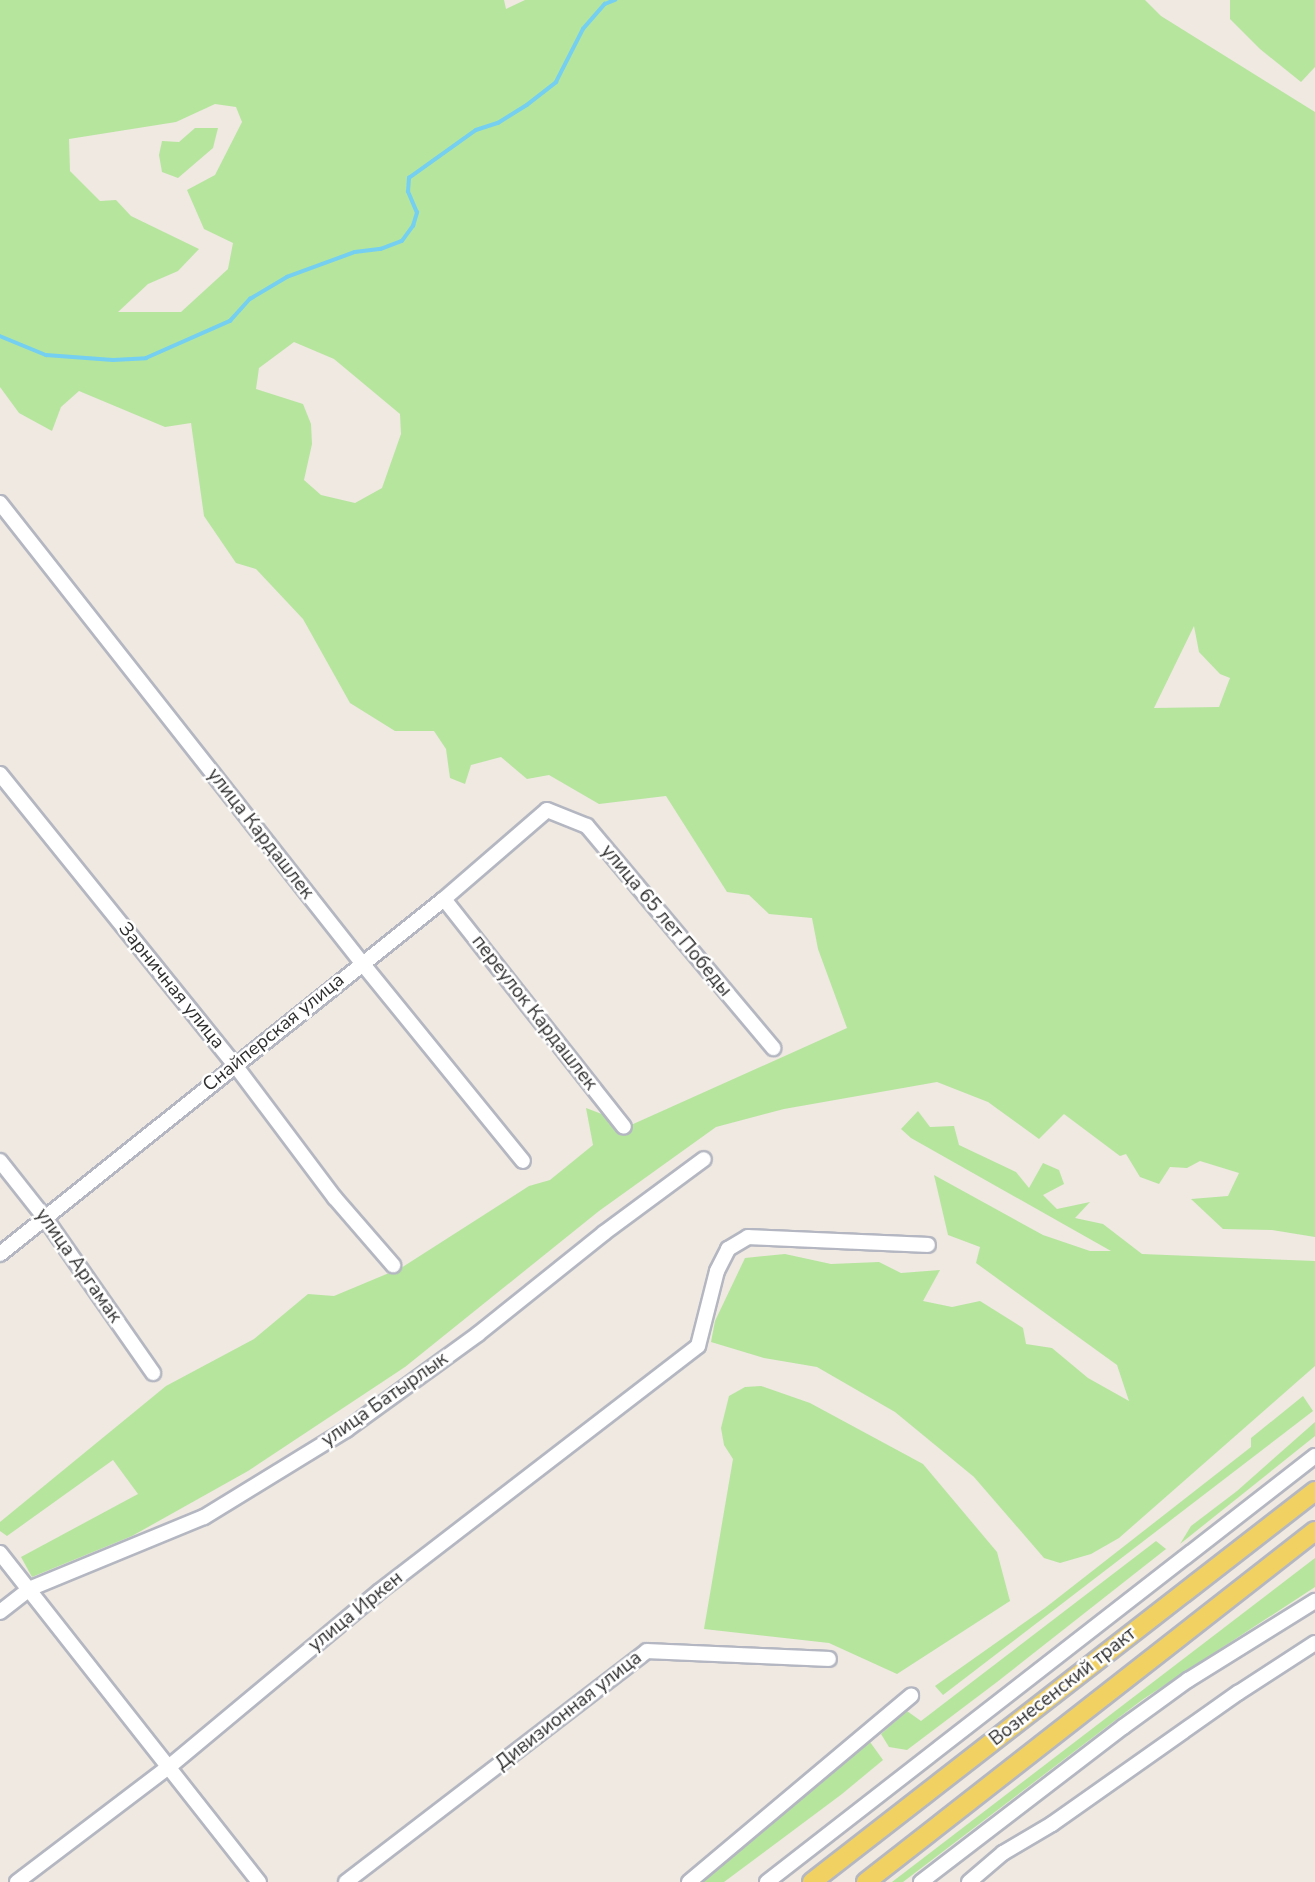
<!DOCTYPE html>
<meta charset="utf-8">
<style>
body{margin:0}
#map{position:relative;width:1315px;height:1882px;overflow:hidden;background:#efe9e1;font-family:"Nunito Sans",sans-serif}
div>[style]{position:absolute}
.green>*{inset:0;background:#b6e59e}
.stream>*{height:3.5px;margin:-1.75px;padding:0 1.75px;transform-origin:1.75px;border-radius:1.75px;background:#75cff0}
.roads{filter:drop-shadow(2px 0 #b4b7c1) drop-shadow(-2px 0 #b4b7c1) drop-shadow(0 2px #b4b7c1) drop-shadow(0 -2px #b4b7c1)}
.minor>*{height:14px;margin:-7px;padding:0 7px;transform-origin:7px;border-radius:7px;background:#fff}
.major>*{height:18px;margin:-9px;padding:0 9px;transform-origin:9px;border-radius:9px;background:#f2d163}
span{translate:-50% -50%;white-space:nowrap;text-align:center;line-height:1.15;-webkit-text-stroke:5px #fff;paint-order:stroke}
.street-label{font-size:19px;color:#2e2e2e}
</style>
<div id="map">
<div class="green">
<div style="clip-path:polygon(evenodd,0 0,504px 0,506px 9px,525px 0,1145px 0,1161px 16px,1315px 112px,1315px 1237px,1272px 1230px,1223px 1229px,1191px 1199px,1228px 1196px,1239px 1173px,1200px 1161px,1187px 1168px,1170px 1167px,1159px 1184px,1140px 1177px,1126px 1154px,1120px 1156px,1064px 1114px,1039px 1139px,988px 1102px,937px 1082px,784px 1109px,716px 1127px,599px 1211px,405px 1367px,248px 1471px,132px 1536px,32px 1577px,21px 1557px,138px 1494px,113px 1460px,7px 1536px,0 1531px,0 1522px,166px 1386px,254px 1339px,308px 1294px,334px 1296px,401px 1268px,529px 1186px,550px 1180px,593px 1145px,586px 1108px,631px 1125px,847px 1028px,818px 949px,812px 918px,769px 914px,749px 895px,727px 892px,666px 796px,599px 804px,549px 775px,527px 779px,501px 757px,471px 765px,465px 784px,450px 778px,446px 749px,434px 731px,395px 731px,350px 703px,303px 619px,256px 569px,236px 563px,204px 516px,191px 423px,165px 427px,79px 391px,61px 407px,52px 431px,19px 413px,0 387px,0 0,215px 104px,236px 107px,242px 122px,215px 175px,187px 190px,204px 229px,233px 243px,228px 269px,181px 312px,118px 312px,148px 284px,178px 271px,199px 249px,131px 216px,116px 200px,100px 201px,70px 171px,69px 139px,176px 122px,215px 104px,0 0,294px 342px,334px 359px,400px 414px,401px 434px,382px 488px,355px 503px,321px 495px,304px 480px,312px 444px,311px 424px,303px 404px,256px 389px,259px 368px,294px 342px,0 0,1194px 626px,1199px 652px,1220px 674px,1230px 678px,1219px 707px,1154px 708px,1194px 626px)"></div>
<div style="clip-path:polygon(1230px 0,1315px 0,1315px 67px,1301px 82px,1260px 49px,1230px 19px)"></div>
<div style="clip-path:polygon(195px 128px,218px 128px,213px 148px,178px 178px,162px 172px,159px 155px,162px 141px,179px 142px)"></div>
<div style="clip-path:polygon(918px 1111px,930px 1127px,954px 1126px,959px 1145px,1016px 1172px,1029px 1188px,1043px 1163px,1059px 1170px,1064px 1184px,1043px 1195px,1057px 1209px,1090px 1202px,1075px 1218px,1103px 1224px,1142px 1254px,1315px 1261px,1315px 1366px,1119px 1538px,1091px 1554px,1060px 1563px,1044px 1558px,974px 1477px,895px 1412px,817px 1367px,764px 1358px,711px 1342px,715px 1321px,745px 1258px,785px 1254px,831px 1264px,879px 1262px,901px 1273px,940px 1270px,923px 1301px,952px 1307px,980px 1301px,1023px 1328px,1026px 1344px,1052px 1348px,1088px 1378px,1129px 1401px,1117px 1365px,976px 1263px,980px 1247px,948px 1235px,934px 1175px,1043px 1235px,1090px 1251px,1111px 1251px,911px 1138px,901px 1129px)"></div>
<div style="clip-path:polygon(761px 1386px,810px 1403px,923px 1464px,997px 1552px,1010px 1601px,897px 1674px,829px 1643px,704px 1629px,733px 1459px,724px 1445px,721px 1428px,729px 1396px,745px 1387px)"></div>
<div style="clip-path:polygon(1303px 1396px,1313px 1411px,943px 1695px,935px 1686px,1045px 1608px,1251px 1447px,1251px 1438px)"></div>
<div style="clip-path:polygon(1315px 1422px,1315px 1436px,1180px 1544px,1191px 1526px,1237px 1491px)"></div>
<div style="clip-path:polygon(1156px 1541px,1166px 1549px,997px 1682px,907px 1750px,889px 1747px,881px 1734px,907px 1711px,921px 1721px)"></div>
<div style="clip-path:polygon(1315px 1558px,1315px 1587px,1142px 1700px,903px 1882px,892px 1882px)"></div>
<div style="clip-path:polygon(870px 1742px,883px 1760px,842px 1794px,724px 1882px,700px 1882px)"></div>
</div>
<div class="stream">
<div style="left:0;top:336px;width:50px;rotate:22.4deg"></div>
<div style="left:46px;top:355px;width:67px;rotate:4.3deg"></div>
<div style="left:113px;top:360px;width:33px;rotate:-3deg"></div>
<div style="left:146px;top:358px;width:92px;rotate:-23.8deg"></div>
<div style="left:230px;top:321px;width:30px;rotate:-48deg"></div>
<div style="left:250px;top:299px;width:43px;rotate:-30.7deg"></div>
<div style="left:287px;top:277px;width:72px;rotate:-20.2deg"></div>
<div style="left:355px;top:252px;width:26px;rotate:-7deg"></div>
<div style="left:381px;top:249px;width:22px;rotate:-21deg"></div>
<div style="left:402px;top:241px;width:19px;rotate:-54deg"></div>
<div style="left:413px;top:226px;width:14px;rotate:-73deg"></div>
<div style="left:417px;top:213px;width:23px;rotate:-113deg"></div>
<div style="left:408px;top:192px;width:14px;rotate:-86deg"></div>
<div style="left:409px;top:178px;width:82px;rotate:-35.6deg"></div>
<div style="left:476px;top:130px;width:23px;rotate:-18deg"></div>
<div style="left:498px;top:123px;width:34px;rotate:-32deg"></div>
<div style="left:527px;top:105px;width:37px;rotate:-38deg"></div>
<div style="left:556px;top:82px;width:59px;rotate:-63deg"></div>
<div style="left:583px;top:29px;width:33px;rotate:-49deg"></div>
<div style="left:605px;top:4px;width:11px;rotate:-22deg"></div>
</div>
<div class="roads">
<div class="minor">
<div style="left:0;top:503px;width:585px;rotate:51.8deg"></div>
<div style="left:362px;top:963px;width:255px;rotate:50.9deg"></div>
<div style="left:0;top:774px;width:374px;rotate:51.1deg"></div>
<div style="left:235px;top:1065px;width:166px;rotate:53.1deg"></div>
<div style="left:335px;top:1198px;width:89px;rotate:49.1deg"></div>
<div style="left:444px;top:899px;width:290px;rotate:51.7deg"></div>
<div style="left:0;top:1161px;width:73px;rotate:51.7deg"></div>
<div style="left:45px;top:1218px;width:189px;rotate:55.1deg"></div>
<div style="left:0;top:1254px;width:568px;rotate:-38.64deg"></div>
<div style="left:444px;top:899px;width:136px;rotate:-40.8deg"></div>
<div style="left:547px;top:810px;width:43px;rotate:21.8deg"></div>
<div style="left:587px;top:826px;width:290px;rotate:50deg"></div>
<div style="left:0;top:1553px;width:419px;rotate:51.8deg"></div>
<div style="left:0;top:1612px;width:37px;rotate:-38deg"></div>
<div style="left:29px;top:1589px;width:189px;rotate:-22.4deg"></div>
<div style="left:204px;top:1517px;width:167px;rotate:-31.5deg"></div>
<div style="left:346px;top:1430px;width:163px;rotate:-36deg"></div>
<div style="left:478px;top:1334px;width:161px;rotate:-38.7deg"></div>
<div style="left:604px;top:1233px;width:124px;rotate:-36.5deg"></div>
<div style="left:17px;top:1882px;width:192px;rotate:-37.2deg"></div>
<div style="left:170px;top:1766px;width:273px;rotate:-39.8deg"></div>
<div style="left:380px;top:1591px;width:401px;rotate:-37.6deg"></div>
<div style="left:698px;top:1346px;width:77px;rotate:-75.8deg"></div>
<div style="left:717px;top:1271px;width:25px;rotate:-63deg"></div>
<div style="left:728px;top:1249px;width:23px;rotate:-31deg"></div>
<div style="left:748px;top:1237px;width:180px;rotate:2.5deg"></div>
<div style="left:346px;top:1882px;width:379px;rotate:-37.5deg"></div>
<div style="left:647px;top:1651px;width:182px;rotate:2.5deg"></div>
<div style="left:689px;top:1882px;width:290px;rotate:-40deg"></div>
<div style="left:767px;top:1882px;width:694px;rotate:-37.86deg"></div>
<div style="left:921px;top:1882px;width:255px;rotate:-37.5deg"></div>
<div style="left:1123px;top:1727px;width:80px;rotate:-35.9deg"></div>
<div style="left:1188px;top:1680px;width:150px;rotate:-31.9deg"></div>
<div style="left:969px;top:1882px;width:45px;rotate:-40.5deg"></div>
<div style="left:1003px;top:1853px;width:57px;rotate:-30.6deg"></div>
<div style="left:1052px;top:1824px;width:228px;rotate:-35.2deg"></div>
<div style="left:1238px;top:1693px;width:92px;rotate:-33deg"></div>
</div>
<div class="major">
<div style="left:812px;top:1882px;width:637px;rotate:-37.86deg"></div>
<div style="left:866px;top:1882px;width:570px;rotate:-38.02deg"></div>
</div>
</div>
<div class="street-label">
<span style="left:260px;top:834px;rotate:52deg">улица Кардашлек</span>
<span style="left:666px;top:921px;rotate:50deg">улица 65 лет Победы</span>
<span style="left:171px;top:986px;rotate:51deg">Зарничная улица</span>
<span style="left:534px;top:1013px;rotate:52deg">переулок Кардашлек</span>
<span style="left:274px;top:1033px;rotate:-39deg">Снайперская улица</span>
<span style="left:78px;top:1266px;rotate:55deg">улица Аргамак</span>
<span style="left:385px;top:1400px;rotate:-35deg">улица Батырлык</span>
<span style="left:356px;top:1612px;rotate:-39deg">улица Иркен</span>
<span style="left:1063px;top:1687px;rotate:-38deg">Вознесенский тракт</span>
<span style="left:569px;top:1711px;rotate:-38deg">Дивизионная улица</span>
</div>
</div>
